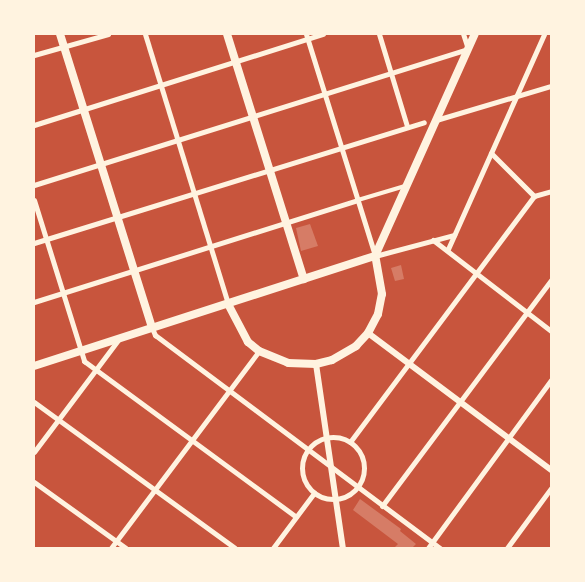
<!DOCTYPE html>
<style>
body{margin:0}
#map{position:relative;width:585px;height:582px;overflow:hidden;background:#c8553d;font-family:Barlow,sans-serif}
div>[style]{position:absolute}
.building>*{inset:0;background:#d67c66}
.pedestrian>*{height:4px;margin:-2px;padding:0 2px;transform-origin:2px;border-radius:2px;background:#fff3e0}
.minor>*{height:5px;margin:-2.5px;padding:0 2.5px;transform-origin:2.5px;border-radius:2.5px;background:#fff3e0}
.minor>.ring{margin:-2.5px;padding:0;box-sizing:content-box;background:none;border:5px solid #fff3e0;border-radius:50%}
.tertiary>*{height:6px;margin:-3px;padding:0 3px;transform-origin:3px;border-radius:3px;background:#fff3e0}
.secondary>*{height:8px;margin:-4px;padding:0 4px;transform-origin:4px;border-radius:4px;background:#fff3e0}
span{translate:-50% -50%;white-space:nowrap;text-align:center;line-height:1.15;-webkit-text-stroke:4.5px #fff3e0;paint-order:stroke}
.frame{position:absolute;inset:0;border:35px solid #fff3e0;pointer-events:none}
</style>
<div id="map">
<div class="building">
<div style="clip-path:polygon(310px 224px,318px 246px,301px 251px,296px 228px)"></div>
<div style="clip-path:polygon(401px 265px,404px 279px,395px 281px,391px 268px)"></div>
<div style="clip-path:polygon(360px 499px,401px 529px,400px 531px,416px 544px,412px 548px,394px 548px,398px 544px,353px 510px)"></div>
</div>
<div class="pedestrian">
<div style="left:358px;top:200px;width:49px;rotate:-16.6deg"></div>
</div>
<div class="minor">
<div style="left:145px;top:34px;width:282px;rotate:72.9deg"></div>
<div style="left:306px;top:34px;width:232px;rotate:72.7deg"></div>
<div style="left:375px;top:256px;width:82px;rotate:-14.9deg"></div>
<div style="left:379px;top:34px;width:96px;rotate:73.1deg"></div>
<div style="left:34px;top:55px;width:77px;rotate:-15.8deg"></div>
<div style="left:436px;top:120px;width:120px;rotate:-16.5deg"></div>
<div style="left:34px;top:125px;width:303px;rotate:-17.5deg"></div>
<div style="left:491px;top:153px;width:61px;rotate:45deg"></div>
<div style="left:34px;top:185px;width:455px;rotate:-17.4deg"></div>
<div style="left:468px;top:49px;width:16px;rotate:-108deg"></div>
<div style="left:34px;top:200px;width:169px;rotate:72.7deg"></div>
<div style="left:84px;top:361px;width:263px;rotate:36.3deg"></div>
<div style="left:433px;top:240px;width:149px;rotate:37.6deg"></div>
<div style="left:34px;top:243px;width:408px;rotate:-17.2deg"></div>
<div style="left:448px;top:249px;width:235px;rotate:-65.9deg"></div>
<div style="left:34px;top:302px;width:340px;rotate:-17.5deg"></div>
<div style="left:152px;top:328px;width:8px;rotate:67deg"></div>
<div style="left:155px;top:335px;width:356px;rotate:36.8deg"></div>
<div style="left:34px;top:402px;width:248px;rotate:36deg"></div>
<div class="ring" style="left:302px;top:437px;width:57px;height:57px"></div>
<div style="left:350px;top:442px;width:307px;rotate:-53.2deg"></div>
<div style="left:534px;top:196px;width:18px;rotate:-16deg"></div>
<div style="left:34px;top:452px;width:140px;rotate:-53.1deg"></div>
<div style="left:34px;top:482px;width:113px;rotate:35.7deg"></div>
<div style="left:382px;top:506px;width:282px;rotate:-53.2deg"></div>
<div style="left:111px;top:548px;width:246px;rotate:-53.1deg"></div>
<div style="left:273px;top:548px;width:69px;rotate:-53.3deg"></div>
<div style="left:428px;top:548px;width:208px;rotate:-53.8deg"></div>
<div style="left:507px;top:548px;width:74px;rotate:-53.7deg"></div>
</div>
<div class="tertiary">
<div style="left:368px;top:333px;width:229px;rotate:36.8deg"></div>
<div style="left:316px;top:364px;width:186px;rotate:81.7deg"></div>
</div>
<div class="secondary">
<div style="left:60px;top:34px;width:308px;rotate:72.6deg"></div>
<div style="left:227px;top:34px;width:257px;rotate:72.6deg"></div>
<div style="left:375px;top:256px;width:243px;rotate:-65.8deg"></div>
<div style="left:228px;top:304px;width:43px;rotate:62.2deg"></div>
<div style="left:248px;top:342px;width:14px;rotate:39deg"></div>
<div style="left:259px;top:351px;width:31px;rotate:22deg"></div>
<div style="left:288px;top:363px;width:28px;rotate:2deg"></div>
<div style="left:316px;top:364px;width:16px;rotate:-14deg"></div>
<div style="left:332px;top:360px;width:28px;rotate:-30deg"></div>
<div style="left:356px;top:346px;width:18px;rotate:-47deg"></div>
<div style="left:368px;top:333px;width:21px;rotate:-62deg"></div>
<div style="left:378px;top:314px;width:20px;rotate:-79deg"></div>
<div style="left:382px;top:294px;width:39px;rotate:-100deg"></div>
<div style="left:34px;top:366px;width:358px;rotate:-17.9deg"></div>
</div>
<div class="frame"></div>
</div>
